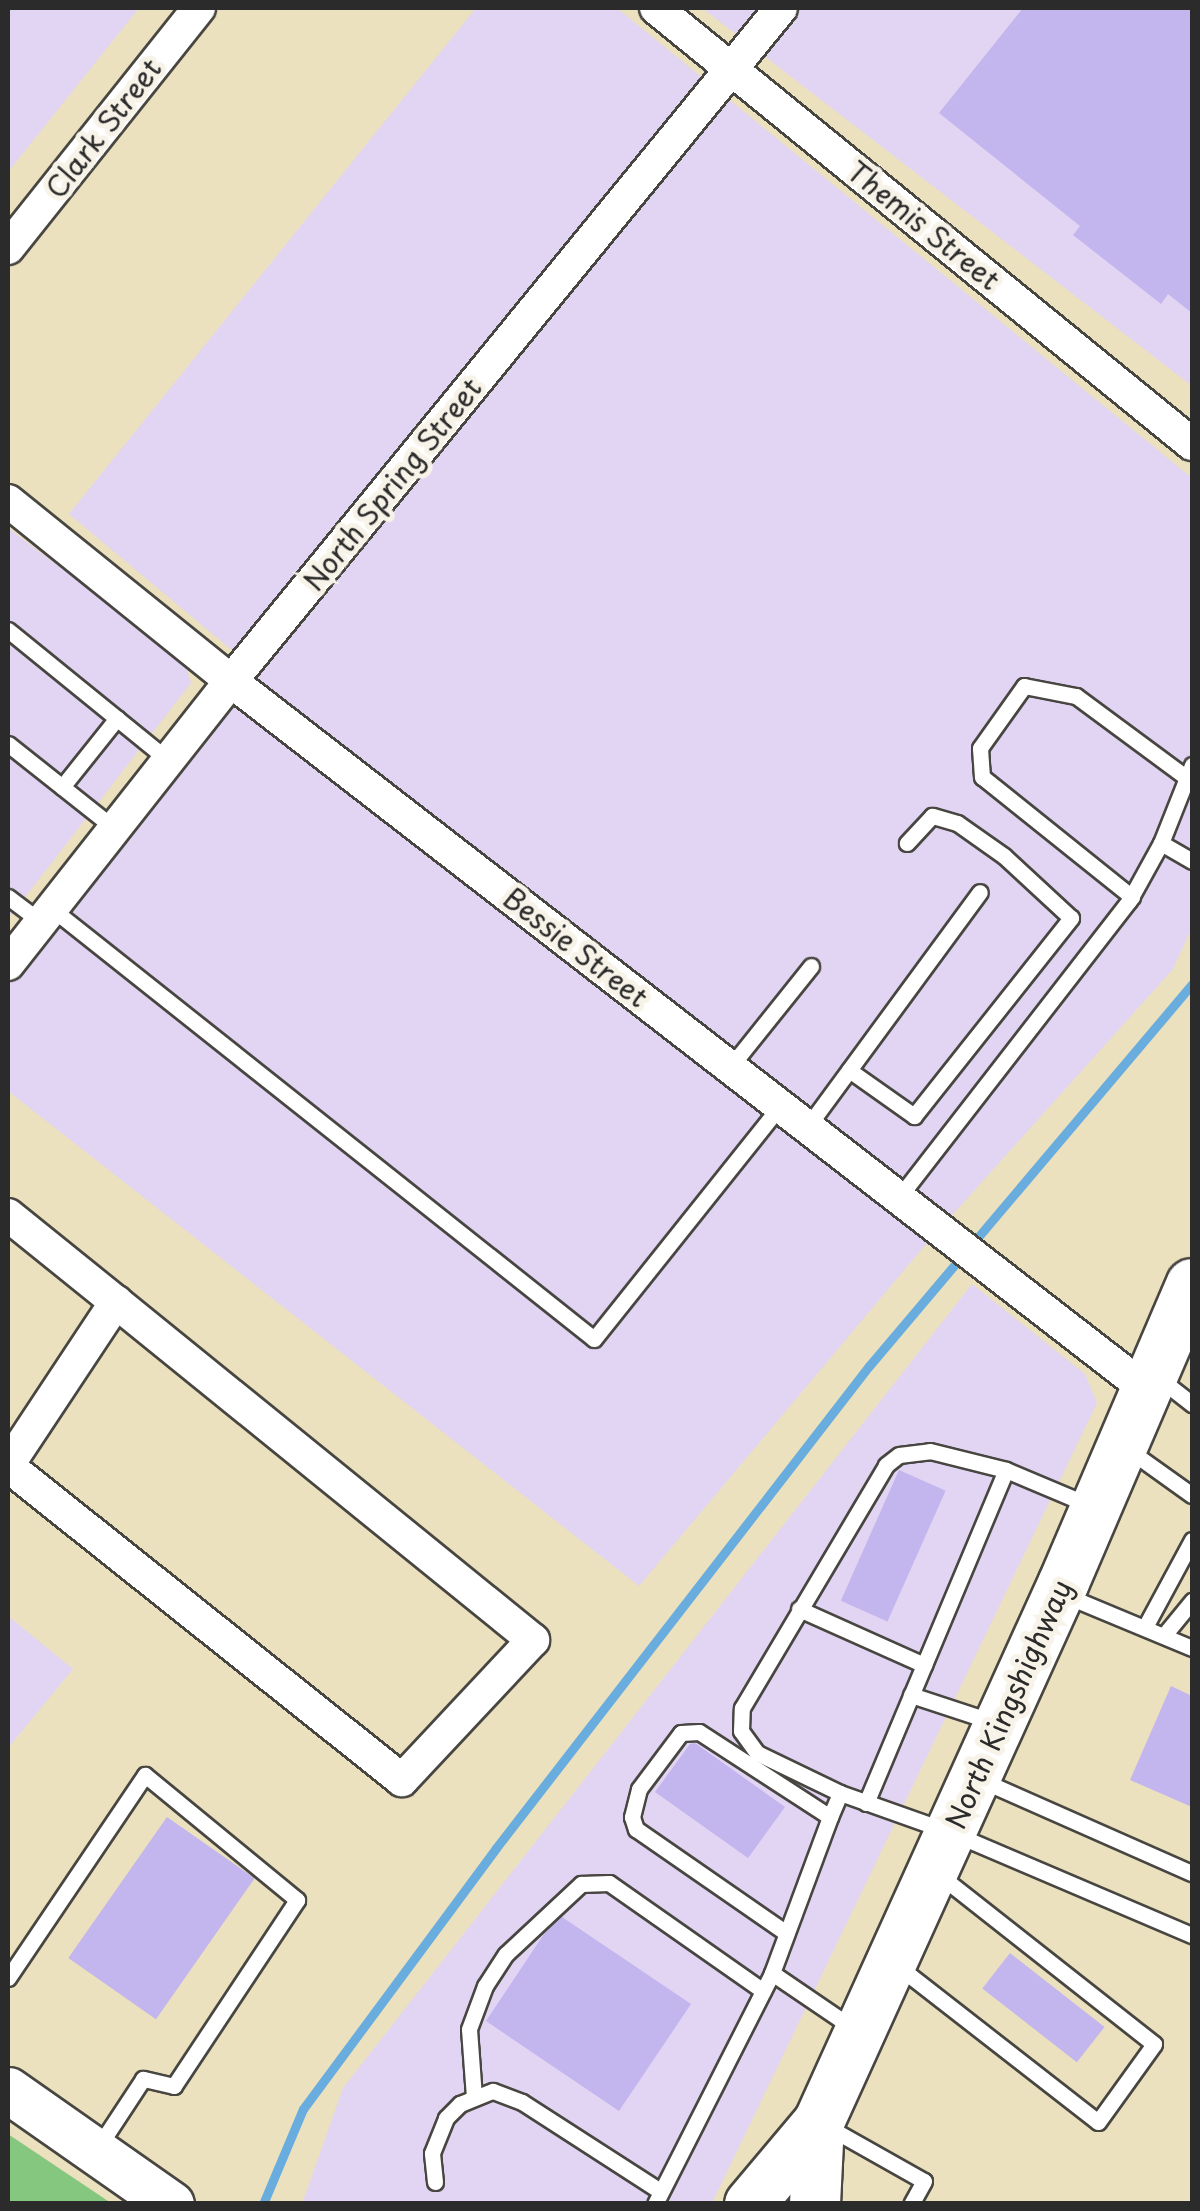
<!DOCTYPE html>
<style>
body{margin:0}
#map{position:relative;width:1200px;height:2211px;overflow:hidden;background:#ebe1bf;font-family:"Playpen Sans",sans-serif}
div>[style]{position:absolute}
.built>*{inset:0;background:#e2d4f3}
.green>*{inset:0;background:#86c77f}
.stream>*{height:9px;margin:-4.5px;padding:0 4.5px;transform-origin:4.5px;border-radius:4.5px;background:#69acde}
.building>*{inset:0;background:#c3b5ed;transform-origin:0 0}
.roads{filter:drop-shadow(2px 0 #484641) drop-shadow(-2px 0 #484641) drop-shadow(0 2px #484641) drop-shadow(0 -2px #484641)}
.service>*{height:15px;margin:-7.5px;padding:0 7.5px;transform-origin:7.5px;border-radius:7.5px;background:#fff}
.minor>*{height:32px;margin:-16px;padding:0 16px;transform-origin:16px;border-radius:16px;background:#fff}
.secondary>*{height:45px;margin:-22.5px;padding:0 22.5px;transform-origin:22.5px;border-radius:22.5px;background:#fff}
.primary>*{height:50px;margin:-25px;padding:0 25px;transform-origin:25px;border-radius:25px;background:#fff}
span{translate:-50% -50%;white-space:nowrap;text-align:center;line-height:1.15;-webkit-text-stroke:10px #f7f3e8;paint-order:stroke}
.street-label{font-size:28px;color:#2b2b2b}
.frame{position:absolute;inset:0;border:10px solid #2b2b2b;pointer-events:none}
</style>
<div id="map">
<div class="built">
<div style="clip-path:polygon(8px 8px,139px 8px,8px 172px)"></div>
<div style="clip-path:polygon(476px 8px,617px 8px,1192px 478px,1192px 927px,1173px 969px,921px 1250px,639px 1586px,8px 1091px,8px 981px,258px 672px,69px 514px)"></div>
<div style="clip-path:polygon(702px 8px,1192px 8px,1192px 386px)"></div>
<div style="clip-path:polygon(8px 528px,184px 660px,191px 683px,8px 919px)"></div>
<div style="clip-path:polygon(972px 1284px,1085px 1374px,1097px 1403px,712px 2203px,302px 2204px,343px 2088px)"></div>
<div style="clip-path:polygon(8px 1616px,73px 1669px,8px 1748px)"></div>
</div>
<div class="green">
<div style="clip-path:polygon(8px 2134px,111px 2203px,8px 2203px)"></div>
</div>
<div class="stream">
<div style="left:263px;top:2204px;width:103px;rotate:-67.2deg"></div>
<div style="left:303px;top:2109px;width:325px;rotate:-53.5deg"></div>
<div style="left:496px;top:1848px;width:609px;rotate:-52.27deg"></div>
<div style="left:869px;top:1366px;width:500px;rotate:-49.78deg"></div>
</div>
<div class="building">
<div style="clip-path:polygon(1023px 8px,1192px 8px,1192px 313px,1168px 294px,1161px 304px,1073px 235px,1080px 226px,939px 113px)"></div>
<div style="left:899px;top:1470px;width:51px;height:143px;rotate:24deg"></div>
<div style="clip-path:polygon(1171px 1686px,1192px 1696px,1192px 1807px,1130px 1780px)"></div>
<div style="clip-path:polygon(695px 1743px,785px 1807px,748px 1858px,655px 1792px,690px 1744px)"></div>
<div style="left:167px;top:1817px;width:107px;height:172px;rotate:35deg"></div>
<div style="clip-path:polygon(562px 1917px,691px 2004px,619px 2111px,486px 2021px,544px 1934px)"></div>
<div style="left:1010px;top:1953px;width:120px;height:45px;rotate:38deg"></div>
</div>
<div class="roads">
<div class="service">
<div style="left:8px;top:630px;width:206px;rotate:39.1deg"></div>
<div style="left:8px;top:744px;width:135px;rotate:38.4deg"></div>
<div style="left:62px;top:787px;width:88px;rotate:-51.4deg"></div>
<div style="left:1161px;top:843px;width:36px;rotate:30deg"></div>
<div style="left:8px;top:897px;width:41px;rotate:37.1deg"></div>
<div style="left:1132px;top:897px;width:192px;rotate:-141.3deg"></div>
<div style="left:982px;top:777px;width:29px;rotate:-94deg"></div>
<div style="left:980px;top:748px;width:76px;rotate:-54.6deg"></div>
<div style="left:1024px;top:686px;width:53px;rotate:10.9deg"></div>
<div style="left:1076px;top:696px;width:138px;rotate:36.5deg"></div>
<div style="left:51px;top:908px;width:693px;rotate:38.44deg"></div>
<div style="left:594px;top:1339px;width:300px;rotate:-51.4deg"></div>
<div style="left:731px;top:1066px;width:128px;rotate:-51.3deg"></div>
<div style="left:849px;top:1070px;width:80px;rotate:35.3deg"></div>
<div style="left:914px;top:1116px;width:253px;rotate:-51.6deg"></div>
<div style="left:1071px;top:918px;width:91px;rotate:-137.2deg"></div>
<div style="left:1004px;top:856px;width:57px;rotate:-144.9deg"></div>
<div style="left:957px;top:823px;width:26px;rotate:-164deg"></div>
<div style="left:932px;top:816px;width:37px;rotate:133deg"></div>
<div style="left:808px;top:1126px;width:290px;rotate:-53.7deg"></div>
<div style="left:900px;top:1196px;width:373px;rotate:-52.2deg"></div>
<div style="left:1129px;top:901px;width:66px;rotate:-61.1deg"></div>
<div style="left:1161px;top:843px;width:84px;rotate:-68.3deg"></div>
<div style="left:1160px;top:1379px;width:41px;rotate:38deg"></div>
<div style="left:1126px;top:1448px;width:81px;rotate:35.5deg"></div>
<div style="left:1067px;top:1596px;width:135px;rotate:22.6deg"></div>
<div style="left:799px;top:1609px;width:137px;rotate:24.1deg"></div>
<div style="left:1145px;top:1627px;width:99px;rotate:-61.6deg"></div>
<div style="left:1165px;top:1634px;width:43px;rotate:-50.7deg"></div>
<div style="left:911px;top:1695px;width:86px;rotate:18.2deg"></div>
<div style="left:983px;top:1781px;width:228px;rotate:23.8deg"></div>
<div style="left:840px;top:1793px;width:92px;rotate:-154.3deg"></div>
<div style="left:757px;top:1753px;width:27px;rotate:-126deg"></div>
<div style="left:741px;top:1731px;width:23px;rotate:-88deg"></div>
<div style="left:742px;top:1708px;width:282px;rotate:-59.3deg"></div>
<div style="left:886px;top:1465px;width:16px;rotate:-38deg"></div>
<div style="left:899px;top:1455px;width:31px;rotate:-7deg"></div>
<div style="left:930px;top:1451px;width:78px;rotate:14deg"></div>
<div style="left:866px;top:1803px;width:361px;rotate:-67.2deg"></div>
<div style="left:1006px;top:1470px;width:90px;rotate:22.9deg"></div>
<div style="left:830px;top:1817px;width:26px;rotate:-67deg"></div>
<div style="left:840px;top:1793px;width:117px;rotate:19.5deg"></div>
<div style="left:950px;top:1832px;width:263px;rotate:23.1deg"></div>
<div style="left:899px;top:1967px;width:252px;rotate:37.9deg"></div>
<div style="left:1098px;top:2122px;width:96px;rotate:-54.3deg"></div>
<div style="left:1154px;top:2044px;width:273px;rotate:-141.8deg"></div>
<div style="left:772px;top:1973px;width:166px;rotate:-69.6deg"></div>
<div style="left:830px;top:1817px;width:156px;rotate:-147deg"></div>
<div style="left:699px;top:1732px;width:18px;rotate:177deg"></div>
<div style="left:681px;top:1733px;width:70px;rotate:126.9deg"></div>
<div style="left:639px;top:1789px;width:29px;rotate:104deg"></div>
<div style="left:632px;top:1817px;width:13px;rotate:72deg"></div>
<div style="left:636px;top:1829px;width:181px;rotate:34.7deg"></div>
<div style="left:8px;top:1978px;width:245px;rotate:-56deg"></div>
<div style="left:145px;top:1775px;width:197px;rotate:39.4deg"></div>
<div style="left:297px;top:1900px;width:223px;rotate:123.5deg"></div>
<div style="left:174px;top:2086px;width:32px;rotate:-167deg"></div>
<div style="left:143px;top:2079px;width:84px;rotate:123.3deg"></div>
<div style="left:474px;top:2097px;width:68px;rotate:-94.2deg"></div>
<div style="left:469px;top:2029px;width:46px;rotate:-69.6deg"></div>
<div style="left:485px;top:1986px;width:38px;rotate:-57deg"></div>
<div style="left:506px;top:1954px;width:103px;rotate:-43deg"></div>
<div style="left:581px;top:1884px;width:28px;rotate:-2deg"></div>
<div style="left:609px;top:1883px;width:188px;rotate:35deg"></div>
<div style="left:828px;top:2127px;width:110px;rotate:29.4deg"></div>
<div style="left:924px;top:2181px;width:26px;rotate:119deg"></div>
<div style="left:435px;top:2182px;width:29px;rotate:-96deg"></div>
<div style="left:432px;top:2153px;width:38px;rotate:-68deg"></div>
<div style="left:446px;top:2118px;width:20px;rotate:-45deg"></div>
<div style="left:460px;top:2104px;width:35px;rotate:-22deg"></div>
<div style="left:493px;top:2091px;width:31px;rotate:21deg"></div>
<div style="left:522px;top:2102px;width:164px;rotate:32.8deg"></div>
<div style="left:655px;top:2204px;width:259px;rotate:-63.1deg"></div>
<div style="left:772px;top:1973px;width:98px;rotate:34.2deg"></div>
</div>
<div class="minor">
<div style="left:656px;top:8px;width:691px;rotate:39.13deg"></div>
<div style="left:8px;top:248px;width:307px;rotate:-51.5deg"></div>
<div style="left:8px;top:501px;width:287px;rotate:38.9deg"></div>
<div style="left:231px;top:681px;width:1158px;rotate:37.74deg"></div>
<div style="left:8px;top:964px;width:360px;rotate:-51.8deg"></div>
<div style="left:231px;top:681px;width:869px;rotate:-50.74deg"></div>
<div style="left:8px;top:1215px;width:139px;rotate:38.9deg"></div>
<div style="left:8px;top:1465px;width:196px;rotate:-56.5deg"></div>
<div style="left:116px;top:1302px;width:537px;rotate:39.03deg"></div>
<div style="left:533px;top:1640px;width:192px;rotate:133.1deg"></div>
<div style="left:402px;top:1780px;width:504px;rotate:-141.45deg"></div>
</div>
<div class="secondary">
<div style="left:8px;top:2090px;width:199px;rotate:35deg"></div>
</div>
<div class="primary">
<div style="left:750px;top:2204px;width:107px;rotate:-49.9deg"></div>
<div style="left:819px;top:2122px;width:593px;rotate:-65.6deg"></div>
<div style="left:1064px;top:1582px;width:324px;rotate:-66.8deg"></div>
<div style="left:815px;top:2204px;width:82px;rotate:-87.2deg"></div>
</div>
</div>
<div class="street-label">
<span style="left:103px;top:128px;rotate:-52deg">Clark Street</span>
<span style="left:924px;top:225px;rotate:39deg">Themis Street</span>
<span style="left:392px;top:484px;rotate:-51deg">North Spring Street</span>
<span style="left:576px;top:947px;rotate:38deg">Bessie Street</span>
<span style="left:1008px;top:1704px;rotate:-66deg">North Kingshighway</span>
</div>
<div class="frame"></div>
</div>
